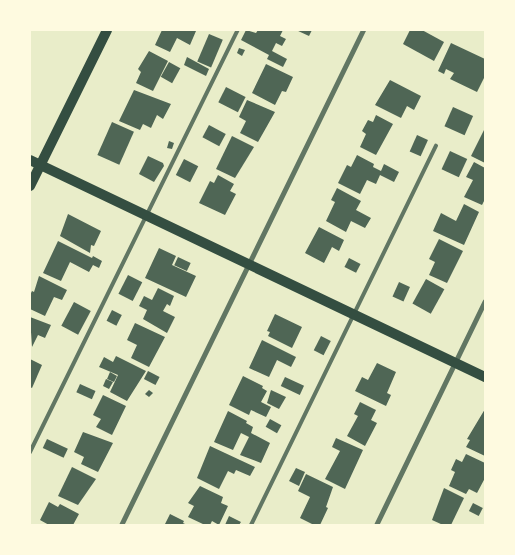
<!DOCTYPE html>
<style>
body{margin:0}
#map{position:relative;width:515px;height:555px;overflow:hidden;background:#e9edc9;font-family:"Public Sans",sans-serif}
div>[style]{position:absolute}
.building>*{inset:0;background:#4f6655;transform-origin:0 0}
.service>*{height:4px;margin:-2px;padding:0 2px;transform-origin:2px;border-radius:2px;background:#617663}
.minor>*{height:5px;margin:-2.5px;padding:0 2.5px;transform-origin:2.5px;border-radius:2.5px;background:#617663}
.secondary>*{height:10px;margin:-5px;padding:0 5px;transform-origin:5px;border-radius:5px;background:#344e41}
span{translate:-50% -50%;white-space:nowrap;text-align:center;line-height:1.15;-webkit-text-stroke:4.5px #fefae0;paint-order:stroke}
.frame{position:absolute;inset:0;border:31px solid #fefae0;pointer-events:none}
</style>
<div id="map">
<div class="building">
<div style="clip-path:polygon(162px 30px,195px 30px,196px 31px,190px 45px,177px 38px,170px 52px,155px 45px)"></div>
<div style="clip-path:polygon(246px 30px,256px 33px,258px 30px,283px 30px,280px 36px,286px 39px,282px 46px,276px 43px,272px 51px,287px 59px,283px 67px,267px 59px,269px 55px,241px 40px)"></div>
<div style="clip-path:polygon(296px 30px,312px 30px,309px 36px)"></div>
<div style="clip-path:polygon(410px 30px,422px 30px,444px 42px,434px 61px,403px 44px)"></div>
<div style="left:209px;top:34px;width:15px;height:30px;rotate:23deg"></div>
<div style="clip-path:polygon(451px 43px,485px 59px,485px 76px,477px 92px,450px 79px,454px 73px,446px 69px,444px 74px,438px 71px)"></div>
<div style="clip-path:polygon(239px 48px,245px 50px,242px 56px,237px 53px)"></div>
<div style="clip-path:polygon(149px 51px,168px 61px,153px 91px,136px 83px,141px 72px,138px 69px)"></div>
<div style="clip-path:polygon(187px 57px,209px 69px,206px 76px,184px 65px)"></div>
<div style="left:169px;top:62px;width:13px;height:17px;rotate:29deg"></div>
<div style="clip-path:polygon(266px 64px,293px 77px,286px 92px,282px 91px,275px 105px,252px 93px)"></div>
<div style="clip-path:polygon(390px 80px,421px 96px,414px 110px,407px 106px,401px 118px,375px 105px)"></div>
<div style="left:226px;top:87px;width:22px;height:17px;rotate:27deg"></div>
<div style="clip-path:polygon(134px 90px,171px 104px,163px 119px,157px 115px,151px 128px,143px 124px,140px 130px,119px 121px)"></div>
<div style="clip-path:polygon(247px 100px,275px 112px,258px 142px,240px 133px,246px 121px,239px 117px)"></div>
<div style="left:453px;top:107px;width:22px;height:21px;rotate:24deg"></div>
<div style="clip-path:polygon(376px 115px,393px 124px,376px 155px,360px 147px,366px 134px,362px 131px,368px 120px,373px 122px)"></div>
<div style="left:112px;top:122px;width:24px;height:36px;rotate:24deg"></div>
<div style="left:209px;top:125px;width:19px;height:14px;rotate:28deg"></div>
<div style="clip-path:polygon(485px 128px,485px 163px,471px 156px)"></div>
<div style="left:417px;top:135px;width:12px;height:18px;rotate:24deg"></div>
<div style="clip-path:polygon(232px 136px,254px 147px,235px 178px,216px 169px)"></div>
<div style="clip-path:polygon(169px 141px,174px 143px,172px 149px,167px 148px)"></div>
<div style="left:450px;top:151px;width:19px;height:20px;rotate:25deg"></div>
<div style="clip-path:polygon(357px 155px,374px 164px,373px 167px,381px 171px,384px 164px,399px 172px,394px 182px,380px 175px,376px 184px,367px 180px,360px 194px,338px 183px,347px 165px,351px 167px)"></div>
<div style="clip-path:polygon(148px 156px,163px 163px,164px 166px,154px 182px,139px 174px)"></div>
<div style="left:184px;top:159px;width:16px;height:18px;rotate:27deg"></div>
<div style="clip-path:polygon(474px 162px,485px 168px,485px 199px,482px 205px,464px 197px,473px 180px,466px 177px)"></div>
<div style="clip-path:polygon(218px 175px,234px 184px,230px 191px,236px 194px,225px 215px,199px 203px,210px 181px,214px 183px)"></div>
<div style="clip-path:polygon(337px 188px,361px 201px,356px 210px,371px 218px,365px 228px,351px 221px,346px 232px,326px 221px,335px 202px,331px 200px)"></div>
<div style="clip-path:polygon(464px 204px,479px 212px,464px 245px,433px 231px,441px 213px,456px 221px)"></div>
<div style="clip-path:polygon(68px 214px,101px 231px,94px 246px,91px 245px,90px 253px,60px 236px)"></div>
<div style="clip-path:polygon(319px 227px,344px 240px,339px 251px,332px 247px,324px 263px,305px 253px)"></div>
<div style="clip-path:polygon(439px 239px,463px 251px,447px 283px,429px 275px,435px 262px,429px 259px)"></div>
<div style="clip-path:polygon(58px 241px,92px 258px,93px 256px,102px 261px,99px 268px,93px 265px,89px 272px,70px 262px,61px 281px,43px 273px)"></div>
<div style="clip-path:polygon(159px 248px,176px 256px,172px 265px,196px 276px,186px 297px,145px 278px)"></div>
<div style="left:178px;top:257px;width:14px;height:9px;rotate:25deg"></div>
<div style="left:349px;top:258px;width:13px;height:10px;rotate:27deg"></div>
<div style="left:128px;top:275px;width:16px;height:21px;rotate:27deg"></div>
<div style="clip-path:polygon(39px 276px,67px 290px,62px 300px,54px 297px,45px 316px,30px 309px,30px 295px,32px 291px,34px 292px)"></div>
<div style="left:426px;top:279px;width:21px;height:28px;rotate:29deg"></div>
<div style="left:399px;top:282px;width:12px;height:16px;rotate:24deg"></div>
<div style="clip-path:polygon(158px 288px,174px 296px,170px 306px,167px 304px,163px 311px,175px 317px,167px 333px,143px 319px,147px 310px,139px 306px,144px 296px,152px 300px)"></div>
<div style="left:74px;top:302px;width:19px;height:27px;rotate:28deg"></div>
<div style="left:112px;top:310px;width:11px;height:12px;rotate:27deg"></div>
<div style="clip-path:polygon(275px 314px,302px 327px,292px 348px,268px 336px,270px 332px,267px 331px)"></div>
<div style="clip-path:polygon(30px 317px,51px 325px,45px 338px,38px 335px,32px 347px)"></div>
<div style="clip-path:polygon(135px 323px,165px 337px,149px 367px,131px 358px,137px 345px,127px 340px)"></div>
<div style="left:321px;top:336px;width:11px;height:16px;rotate:27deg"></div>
<div style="clip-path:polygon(262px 340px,296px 357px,291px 367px,277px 360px,269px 377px,249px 368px)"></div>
<div style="clip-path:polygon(116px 356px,146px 371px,127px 401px,110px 392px,118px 375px,99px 367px,104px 357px,113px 362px)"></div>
<div style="clip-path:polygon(30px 359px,42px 365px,32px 388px,30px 387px)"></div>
<div style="clip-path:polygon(377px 363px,396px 372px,387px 393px,391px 395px,386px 406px,355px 391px,362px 377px,368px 380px)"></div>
<div style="left:148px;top:371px;width:13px;height:9px;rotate:27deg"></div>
<div style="clip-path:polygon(110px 372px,117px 376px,114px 382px,107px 379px)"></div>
<div style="clip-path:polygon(243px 376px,263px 386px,262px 388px,267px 391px,261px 402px,271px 407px,266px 417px,251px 410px,249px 415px,229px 405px)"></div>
<div style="left:285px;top:377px;width:21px;height:10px;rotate:25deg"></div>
<div style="clip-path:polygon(106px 379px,113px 382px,109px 389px,103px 386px)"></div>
<div style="left:80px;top:384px;width:17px;height:9px;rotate:24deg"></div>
<div style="clip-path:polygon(149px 390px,153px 393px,149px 397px,145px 394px)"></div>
<div style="clip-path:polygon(271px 390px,286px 397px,279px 409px,267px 403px)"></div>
<div style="clip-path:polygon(103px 395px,126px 406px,112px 435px,96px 427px,101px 419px,93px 415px)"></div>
<div style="clip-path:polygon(360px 402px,376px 410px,371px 420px,377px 423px,365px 446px,347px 436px,358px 416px,354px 414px)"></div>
<div style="clip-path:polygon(485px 409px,485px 456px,466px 447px,470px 440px,467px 439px)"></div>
<div style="clip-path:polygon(228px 411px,247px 421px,246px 423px,253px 427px,251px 433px,270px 443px,261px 463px,240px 455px,249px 437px,241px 433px,233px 450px,214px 442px)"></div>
<div style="left:270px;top:419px;width:13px;height:9px;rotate:29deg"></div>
<div style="clip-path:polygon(83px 432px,113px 443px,98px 472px,81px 464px,84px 457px,74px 452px)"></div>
<div style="clip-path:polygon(336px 438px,363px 450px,345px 489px,325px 479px,340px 451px,332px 447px)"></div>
<div style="left:47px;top:439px;width:23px;height:10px;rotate:25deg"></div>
<div style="clip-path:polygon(210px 446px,255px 467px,250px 476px,236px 470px,234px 474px,228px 471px,219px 489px,197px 478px)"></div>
<div style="clip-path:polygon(466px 454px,485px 463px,485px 478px,477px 493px,469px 489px,466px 494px,449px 486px,455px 472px,451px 470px,456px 459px,462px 462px)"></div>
<div style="clip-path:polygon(72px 467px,96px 479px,78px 505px,58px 496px)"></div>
<div style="clip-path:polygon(296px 468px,305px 472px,299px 486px,289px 481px)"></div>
<div style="clip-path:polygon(306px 474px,333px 487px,326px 507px,328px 508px,320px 525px,314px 525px,300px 518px,310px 497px,298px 491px)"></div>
<div style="clip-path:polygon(200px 486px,223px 497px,221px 503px,228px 506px,219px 525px,212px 521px,210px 525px,205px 525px,188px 517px,194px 506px,188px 503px)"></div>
<div style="clip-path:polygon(444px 488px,464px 498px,451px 525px,443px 525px,432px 520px)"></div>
<div style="clip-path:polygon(49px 502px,58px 507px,60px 504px,79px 514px,73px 525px,49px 525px,40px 520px)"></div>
<div style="left:473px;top:503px;width:11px;height:9px;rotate:27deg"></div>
<div style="clip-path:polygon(170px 514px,184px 521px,183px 523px,187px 525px,165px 524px)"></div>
<div style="clip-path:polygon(229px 516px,241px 522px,239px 525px,225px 525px)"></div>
</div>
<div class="service">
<div style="left:30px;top:452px;width:470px;rotate:-63.8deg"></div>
<div style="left:251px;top:525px;width:422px;rotate:-64deg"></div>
</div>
<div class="minor">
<div style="left:121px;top:525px;width:551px;rotate:-63.95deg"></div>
<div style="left:376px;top:525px;width:249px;rotate:-64.1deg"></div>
</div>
<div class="secondary">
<div style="left:30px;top:160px;width:504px;rotate:25.5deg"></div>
<div style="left:30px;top:186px;width:174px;rotate:-63.7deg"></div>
</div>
<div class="frame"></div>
</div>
